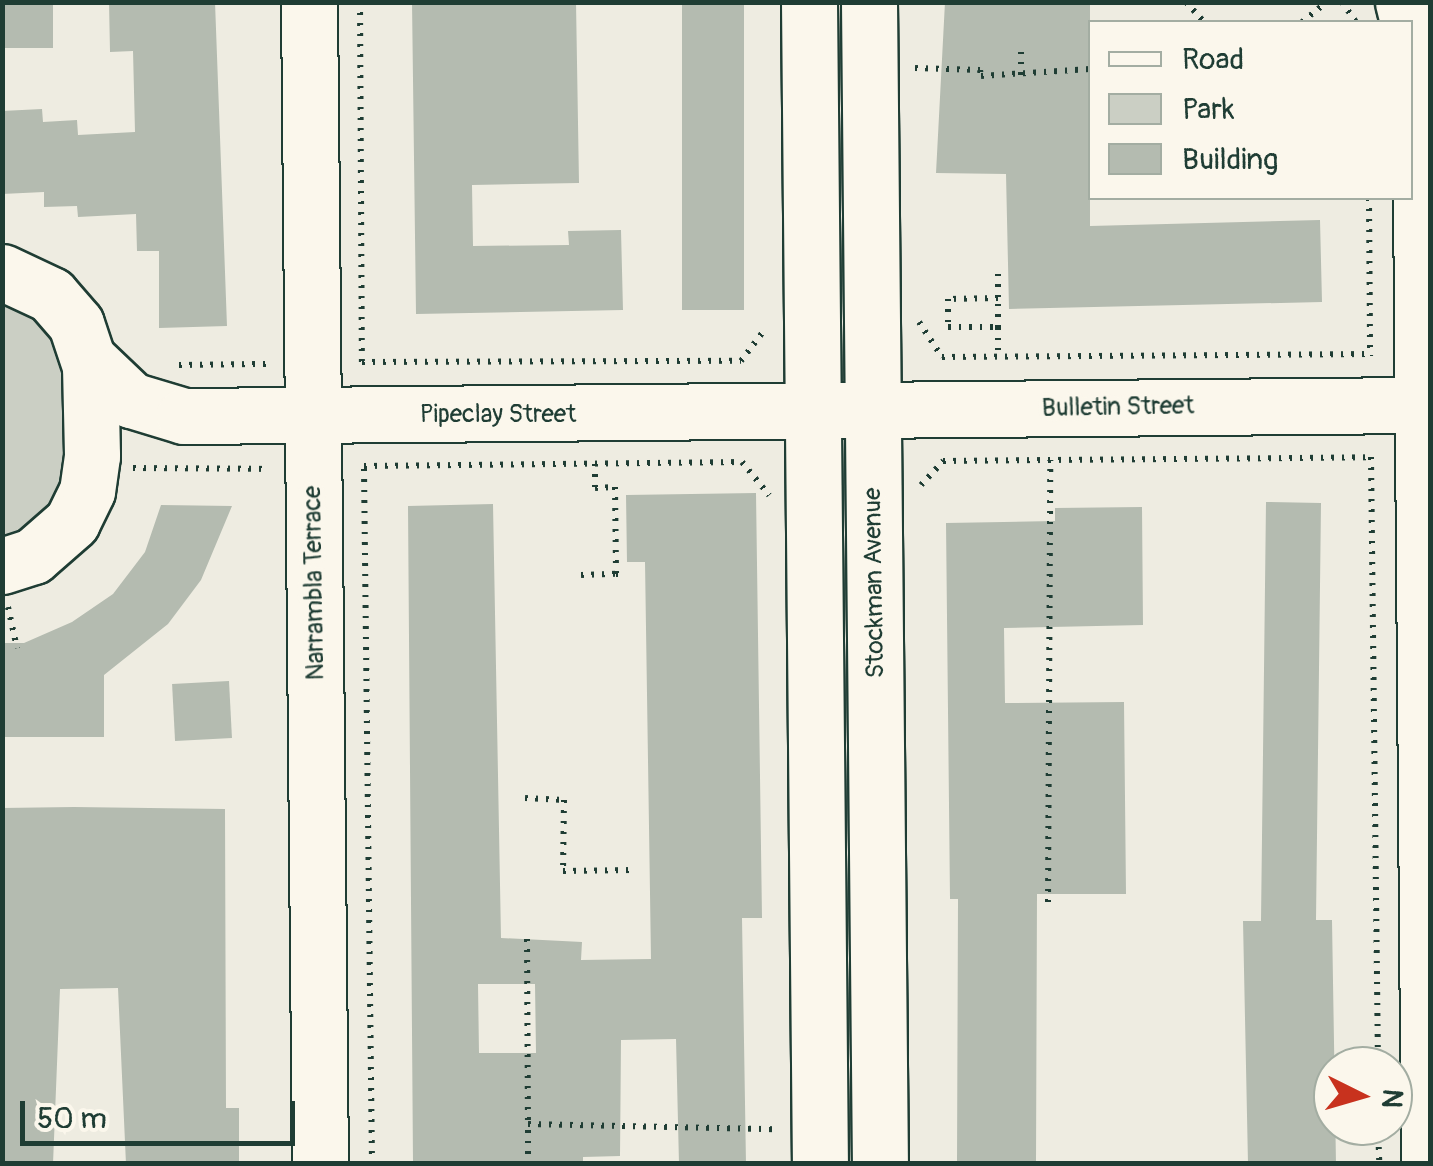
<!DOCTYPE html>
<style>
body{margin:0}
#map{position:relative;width:1433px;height:1166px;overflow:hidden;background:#eeece1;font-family:Pangolin,sans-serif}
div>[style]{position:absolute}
.green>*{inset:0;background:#cbcfc4}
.building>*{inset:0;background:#b4bbb0;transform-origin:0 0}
.path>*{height:6px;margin-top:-3px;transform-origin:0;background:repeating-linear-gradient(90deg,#1f3d34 0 2.5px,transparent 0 10.5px)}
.roads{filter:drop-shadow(2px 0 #1f3d34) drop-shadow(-2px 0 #1f3d34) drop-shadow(0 2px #1f3d34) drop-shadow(0 -2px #1f3d34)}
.minor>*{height:55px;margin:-27.5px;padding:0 27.5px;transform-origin:27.5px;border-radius:27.5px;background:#fbf7ec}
span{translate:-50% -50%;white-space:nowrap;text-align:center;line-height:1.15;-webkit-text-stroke:9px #fbf7ec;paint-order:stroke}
.street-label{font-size:25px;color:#1f3d34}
.frame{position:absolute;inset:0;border:5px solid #1f3d34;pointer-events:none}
.legend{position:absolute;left:1088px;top:20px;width:325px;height:180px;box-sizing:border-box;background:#fbf7ec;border:2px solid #a3ada2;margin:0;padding:12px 18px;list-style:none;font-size:30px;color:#1f3d34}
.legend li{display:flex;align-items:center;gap:20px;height:50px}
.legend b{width:50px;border:2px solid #a3ada2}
.north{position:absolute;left:1313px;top:1046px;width:100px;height:100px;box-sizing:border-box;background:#fbf7ec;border:2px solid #a3ada2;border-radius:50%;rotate:95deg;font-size:28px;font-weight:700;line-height:40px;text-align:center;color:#1f3d34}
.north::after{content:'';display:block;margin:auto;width:35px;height:45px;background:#c8321e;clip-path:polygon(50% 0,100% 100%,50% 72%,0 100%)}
.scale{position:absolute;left:20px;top:1101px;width:275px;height:45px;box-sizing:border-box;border:5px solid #1f3d34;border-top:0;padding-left:12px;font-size:30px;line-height:35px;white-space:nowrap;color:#1f3d34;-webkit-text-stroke:8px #fbf7ec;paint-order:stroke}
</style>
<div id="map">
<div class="green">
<div style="clip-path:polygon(3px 299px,49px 321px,80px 372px,84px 461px,52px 512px,3px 542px)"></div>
</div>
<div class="building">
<div style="left:2px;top:2px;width:51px;height:46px"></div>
<div style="clip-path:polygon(109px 2px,215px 2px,227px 326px,159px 328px,159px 251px,137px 251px,136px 214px,78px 217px,77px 206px,44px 207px,44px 192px,2px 194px,2px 111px,42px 109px,43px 122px,77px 120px,78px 135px,135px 132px,133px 51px,110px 52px)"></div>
<div style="clip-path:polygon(412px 2px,576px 2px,579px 183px,472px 185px,473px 246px,569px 245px,568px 231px,621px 230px,623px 310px,416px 314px)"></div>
<div style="left:682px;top:2px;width:62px;height:308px"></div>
<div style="clip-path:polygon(945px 2px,1090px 2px,1090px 226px,1320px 220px,1322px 302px,1009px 309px,1006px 174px,936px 173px)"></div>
<div style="clip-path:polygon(evenodd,756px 493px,762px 918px,742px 918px,746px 1164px,679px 1164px,676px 1039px,621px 1040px,620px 1156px,583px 1157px,583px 1164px,413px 1164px,408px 506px,493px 504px,501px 938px,582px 942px,581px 960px,651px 959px,645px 562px,627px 562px,626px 495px,756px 493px,478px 984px,535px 984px,536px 1053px,479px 1053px,478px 984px)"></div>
<div style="clip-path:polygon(1266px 502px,1321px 503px,1316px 920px,1332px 920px,1336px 1164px,1248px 1164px,1243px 921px,1261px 921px)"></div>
<div style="clip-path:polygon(161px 505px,232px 506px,201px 580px,168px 624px,104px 675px,104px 737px,2px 737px,2px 643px,24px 643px,72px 622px,113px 594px,145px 552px)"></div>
<div style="clip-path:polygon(1142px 507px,1143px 625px,1004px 628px,1005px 703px,1124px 702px,1126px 894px,1037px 894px,1036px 1164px,957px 1164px,958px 899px,950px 899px,946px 523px,1055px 521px,1055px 508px)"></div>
<div style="left:229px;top:681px;width:57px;height:57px;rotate:87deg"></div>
<div style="clip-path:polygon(74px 807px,225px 809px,226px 1108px,239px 1108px,239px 1164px,126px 1164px,118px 988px,60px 989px,53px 1164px,2px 1164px,2px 808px)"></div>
</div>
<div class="path">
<div style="left:360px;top:2px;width:360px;rotate:89.7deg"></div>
<div style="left:362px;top:362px;width:379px;rotate:-0.2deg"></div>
<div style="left:741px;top:361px;width:40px;rotate:-53deg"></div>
<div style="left:1186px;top:2px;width:27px;rotate:48deg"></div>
<div style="left:1342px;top:2px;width:24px;rotate:55deg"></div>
<div style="left:1302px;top:22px;width:32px;rotate:-39deg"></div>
<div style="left:915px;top:68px;width:65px;rotate:1.8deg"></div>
<div style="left:980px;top:70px;width:6px;rotate:81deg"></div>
<div style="left:981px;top:76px;width:109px;rotate:-3.7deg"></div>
<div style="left:1021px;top:75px;width:23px;rotate:-90deg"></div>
<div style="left:1369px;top:198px;width:158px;rotate:89.6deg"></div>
<div style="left:998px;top:274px;width:24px;rotate:90deg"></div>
<div style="left:998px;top:298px;width:50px;rotate:178.9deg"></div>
<div style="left:948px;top:299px;width:28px;rotate:90deg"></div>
<div style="left:948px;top:327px;width:50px"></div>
<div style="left:998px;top:327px;width:29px;rotate:90deg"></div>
<div style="left:919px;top:322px;width:42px;rotate:56.7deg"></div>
<div style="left:942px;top:357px;width:428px;rotate:-0.4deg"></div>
<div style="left:998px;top:327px;width:29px;rotate:-90deg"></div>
<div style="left:179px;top:365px;width:88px;rotate:-0.7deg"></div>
<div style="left:595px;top:464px;width:24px;rotate:90deg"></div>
<div style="left:595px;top:488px;width:20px;rotate:-3deg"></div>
<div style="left:615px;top:487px;width:87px;rotate:89.3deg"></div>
<div style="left:616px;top:574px;width:10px"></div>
<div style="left:133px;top:468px;width:135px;rotate:0.4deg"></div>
<div style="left:921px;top:485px;width:33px;rotate:-47deg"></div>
<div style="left:943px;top:461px;width:428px;rotate:-0.5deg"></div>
<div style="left:1371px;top:457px;width:609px;rotate:89.34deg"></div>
<div style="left:581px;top:575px;width:35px;rotate:-2deg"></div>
<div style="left:8px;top:607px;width:42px;rotate:77.6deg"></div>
<div style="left:525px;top:798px;width:39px;rotate:3deg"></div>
<div style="left:564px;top:800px;width:71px;rotate:90.8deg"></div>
<div style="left:563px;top:871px;width:69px;rotate:-0.8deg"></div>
<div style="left:1048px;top:902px;width:442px;rotate:-89.7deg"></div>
<div style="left:527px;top:939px;width:185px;rotate:89.7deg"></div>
<div style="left:1378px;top:1126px;width:38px;rotate:88deg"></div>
<div style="left:372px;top:1164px;width:698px;rotate:-90.66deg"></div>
<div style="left:364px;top:466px;width:378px;rotate:-0.6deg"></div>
<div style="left:742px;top:462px;width:43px;rotate:50.7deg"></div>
<div style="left:528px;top:1164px;width:40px;rotate:-90deg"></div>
<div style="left:528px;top:1124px;width:248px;rotate:1.2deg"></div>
</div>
<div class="roads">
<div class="minor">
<div style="left:309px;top:2px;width:1162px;rotate:89.46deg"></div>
<div style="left:809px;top:2px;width:1162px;rotate:89.46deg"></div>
<div style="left:869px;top:2px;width:1162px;rotate:89.46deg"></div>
<div style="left:1403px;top:2px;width:71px;rotate:76.2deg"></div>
<div style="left:1420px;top:71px;width:1093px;rotate:89.53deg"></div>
<div style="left:2px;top:272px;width:54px;rotate:25.1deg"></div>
<div style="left:51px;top:295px;width:38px;rotate:49deg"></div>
<div style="left:76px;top:324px;width:44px;rotate:71.6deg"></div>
<div style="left:90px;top:366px;width:90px;rotate:88.7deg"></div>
<div style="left:92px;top:456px;width:35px;rotate:98deg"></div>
<div style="left:87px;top:491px;width:34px;rotate:116deg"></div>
<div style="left:72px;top:522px;width:52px;rotate:138.9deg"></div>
<div style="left:33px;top:556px;width:33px;rotate:162deg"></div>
<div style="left:89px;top:360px;width:58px;rotate:43.6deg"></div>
<div style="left:131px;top:400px;width:55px;rotate:16.8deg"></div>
<div style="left:184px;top:416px;width:1246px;rotate:-0.51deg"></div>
</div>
</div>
<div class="street-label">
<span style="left:1118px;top:408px;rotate:-1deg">Bulletin Street</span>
<span style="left:498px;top:415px">Pipeclay Street</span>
<span style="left:315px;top:583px;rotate:-91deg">Narrambla Terrace</span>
<span style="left:875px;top:583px;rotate:-91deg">Stockman Avenue</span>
</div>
<div class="frame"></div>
<ul class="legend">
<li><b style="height:12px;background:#fbf7ec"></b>Road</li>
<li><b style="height:28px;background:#cbcfc4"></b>Park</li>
<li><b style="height:28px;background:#b4bbb0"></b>Building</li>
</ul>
<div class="north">N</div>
<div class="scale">50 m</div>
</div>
